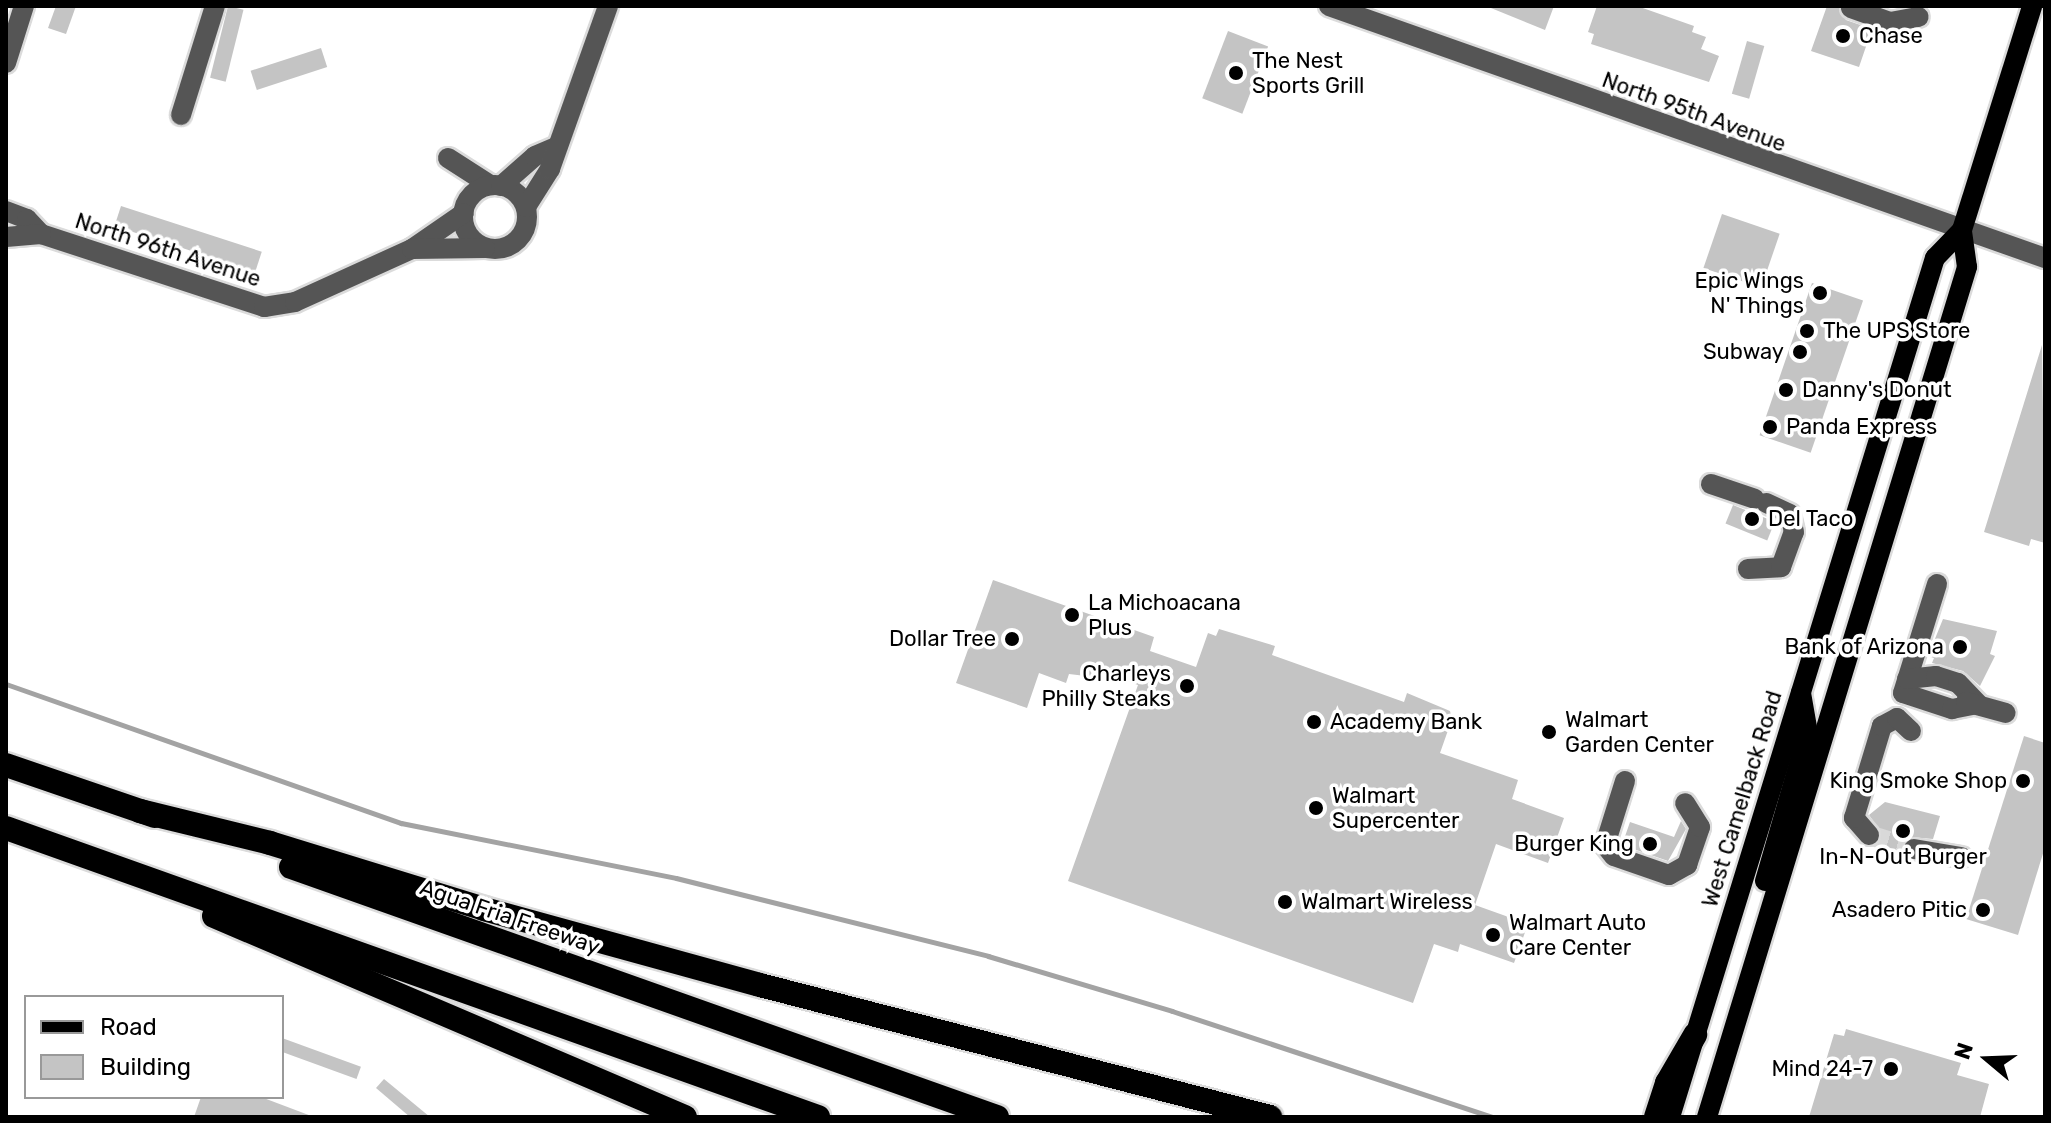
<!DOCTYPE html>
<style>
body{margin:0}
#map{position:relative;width:2051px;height:1123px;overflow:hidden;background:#fff;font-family:Rubik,sans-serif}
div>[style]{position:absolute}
.stream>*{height:5px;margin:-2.5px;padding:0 2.5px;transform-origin:2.5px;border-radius:2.5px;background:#a3a3a3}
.building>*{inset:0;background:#c4c4c4;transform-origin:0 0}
.minor-tunnel>*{height:20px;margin-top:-10px;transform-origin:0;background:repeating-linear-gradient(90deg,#d9d9d9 0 20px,transparent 0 30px)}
.roads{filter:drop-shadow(2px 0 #dbdbdb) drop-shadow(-2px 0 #dbdbdb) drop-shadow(0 2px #dbdbdb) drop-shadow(0 -2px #dbdbdb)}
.minor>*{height:20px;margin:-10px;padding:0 10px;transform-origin:10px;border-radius:10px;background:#555}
.minor>.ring{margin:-10px;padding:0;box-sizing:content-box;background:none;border:20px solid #555;border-radius:50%}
.major>*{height:20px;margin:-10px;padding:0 10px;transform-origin:10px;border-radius:10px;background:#000}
.highway>*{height:24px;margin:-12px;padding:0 12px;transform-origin:12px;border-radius:12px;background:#000}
.dots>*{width:22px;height:22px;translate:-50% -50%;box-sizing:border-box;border:4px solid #fff;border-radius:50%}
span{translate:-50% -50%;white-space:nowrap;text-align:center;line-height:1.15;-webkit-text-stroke:7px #fff;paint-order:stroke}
.poi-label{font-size:22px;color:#000}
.left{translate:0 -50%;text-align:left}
.right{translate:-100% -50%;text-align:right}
.street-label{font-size:22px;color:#000}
.frame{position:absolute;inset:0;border:8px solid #000;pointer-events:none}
.legend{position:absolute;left:24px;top:995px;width:260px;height:104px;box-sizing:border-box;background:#fff;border:2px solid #999;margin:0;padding:10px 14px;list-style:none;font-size:24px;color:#000}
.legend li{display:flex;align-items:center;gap:16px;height:40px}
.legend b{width:40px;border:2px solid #999}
.north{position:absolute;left:1947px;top:1019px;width:80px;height:80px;-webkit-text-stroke:6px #fff;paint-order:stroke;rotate:289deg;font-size:22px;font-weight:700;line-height:32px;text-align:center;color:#000}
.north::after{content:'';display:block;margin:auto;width:28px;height:36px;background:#000;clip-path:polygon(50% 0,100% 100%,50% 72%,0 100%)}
</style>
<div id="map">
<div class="stream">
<div style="left:6px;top:684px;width:419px;rotate:19.4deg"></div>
<div style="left:401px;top:823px;width:280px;rotate:11.3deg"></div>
<div style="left:676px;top:878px;width:322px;rotate:14deg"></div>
<div style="left:988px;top:956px;width:192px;rotate:16.6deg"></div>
<div style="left:1172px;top:1011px;width:337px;rotate:18.3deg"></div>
</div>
<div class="building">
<div style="clip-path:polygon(56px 6px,76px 6px,66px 34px,48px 28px)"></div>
<div style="left:228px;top:6px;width:16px;height:74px;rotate:14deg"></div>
<div style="clip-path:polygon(1486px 6px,1554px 6px,1545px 30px)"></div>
<div style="clip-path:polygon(1597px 6px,1637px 6px,1694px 26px,1692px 32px,1706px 37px,1701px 49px,1719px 56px,1709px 82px,1591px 44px,1594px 34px,1588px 32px)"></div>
<div style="clip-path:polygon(1827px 6px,1838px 6px,1846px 20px,1872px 29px,1859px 67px,1811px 51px)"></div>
<div style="left:1228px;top:31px;width:43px;height:72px;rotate:21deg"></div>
<div style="left:1747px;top:41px;width:18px;height:55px;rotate:16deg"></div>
<div style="left:321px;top:48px;width:20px;height:74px;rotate:72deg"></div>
<div style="left:121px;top:206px;width:148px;height:21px;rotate:18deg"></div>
<div style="left:1722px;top:214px;width:61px;height:57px;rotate:19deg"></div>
<div style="left:1812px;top:283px;width:54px;height:161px;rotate:19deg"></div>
<div style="clip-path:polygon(2042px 345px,2045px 543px,2031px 539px,2029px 546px,1984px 532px)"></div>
<div style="left:1733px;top:505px;width:45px;height:20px;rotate:22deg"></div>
<div style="clip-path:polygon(993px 580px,1154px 637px,1150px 651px,1196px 667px,1208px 633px,1216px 636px,1219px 629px,1275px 646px,1272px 655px,1404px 702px,1407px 693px,1450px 711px,1452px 719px,1440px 753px,1518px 780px,1512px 799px,1564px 818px,1548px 863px,1496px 844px,1475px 905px,1528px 924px,1514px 963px,1460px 944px,1458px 952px,1434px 944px,1413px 1003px,1068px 881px,1138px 685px,1096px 670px,1094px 677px,1069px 674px,1066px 683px,1039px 673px,1027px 708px,956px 683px)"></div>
<div style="clip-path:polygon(1943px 619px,1997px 631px,1990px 654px,1995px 656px,1980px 686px,1963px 671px,1932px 663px,1934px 658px,1928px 656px)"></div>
<div style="clip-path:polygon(2024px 736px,2045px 743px,2045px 847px,2018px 935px,1966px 919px)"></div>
<div style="clip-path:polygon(1885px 802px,1940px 816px,1933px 839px,1909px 837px,1902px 852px,1878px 844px,1881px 832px,1869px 815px)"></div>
<div style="clip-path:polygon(1681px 821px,1686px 829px,1668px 861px,1622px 845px,1630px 822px,1674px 837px)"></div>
<div style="clip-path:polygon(1846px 1029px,1961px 1063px,1957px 1075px,1989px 1084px,1980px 1117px,1809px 1117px,1834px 1034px,1844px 1036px)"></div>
<div style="left:282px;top:1038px;width:84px;height:13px;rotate:20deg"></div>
<div style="clip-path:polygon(384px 1079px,430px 1117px,410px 1117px,376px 1088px)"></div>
<div style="clip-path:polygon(201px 1097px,261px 1097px,314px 1117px,194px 1117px)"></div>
</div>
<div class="minor-tunnel">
<div style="left:1869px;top:835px;width:47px;rotate:17.3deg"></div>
</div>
<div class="roads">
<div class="minor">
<div style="left:1329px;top:6px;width:759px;rotate:19.39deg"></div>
<div style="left:1851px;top:8px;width:41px;rotate:19.7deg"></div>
<div style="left:1890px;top:22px;width:29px;rotate:-10deg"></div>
<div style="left:6px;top:63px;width:60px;rotate:-72.5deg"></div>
<div style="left:181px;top:115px;width:114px;rotate:-72.7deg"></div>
<div style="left:448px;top:158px;width:50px;rotate:32.7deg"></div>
<div class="ring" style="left:463px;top:185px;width:44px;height:44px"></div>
<div style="left:501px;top:186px;width:45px;rotate:-41.4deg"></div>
<div style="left:535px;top:156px;width:21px;rotate:-23deg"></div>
<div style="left:526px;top:207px;width:45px;rotate:-57.7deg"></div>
<div style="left:550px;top:169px;width:173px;rotate:-70.4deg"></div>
<div style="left:6px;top:211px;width:22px;rotate:21deg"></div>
<div style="left:27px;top:219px;width:21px;rotate:47deg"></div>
<div style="left:41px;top:234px;width:235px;rotate:18.1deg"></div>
<div style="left:264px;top:307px;width:31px;rotate:-9deg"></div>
<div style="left:295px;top:302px;width:128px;rotate:-24.4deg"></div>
<div style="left:412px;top:249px;width:63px;rotate:-34.7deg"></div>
<div style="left:6px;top:237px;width:35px;rotate:-5deg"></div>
<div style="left:412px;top:249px;width:73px;rotate:-0.8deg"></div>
<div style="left:1711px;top:484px;width:46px;rotate:18.8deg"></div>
<div style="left:1748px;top:569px;width:33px;rotate:-3deg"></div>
<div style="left:1781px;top:567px;width:37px;rotate:-70deg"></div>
<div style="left:1794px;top:532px;width:18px;rotate:-103deg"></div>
<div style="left:1790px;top:514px;width:26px;rotate:-155deg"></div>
<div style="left:1937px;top:584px;width:114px;rotate:107.3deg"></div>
<div style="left:1903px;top:693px;width:52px;rotate:18.1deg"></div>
<div style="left:1952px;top:709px;width:26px;rotate:-11deg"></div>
<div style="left:1907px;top:679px;width:29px;rotate:-6deg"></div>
<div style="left:1936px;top:676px;width:23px;rotate:18deg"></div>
<div style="left:1958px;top:683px;width:29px;rotate:46deg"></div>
<div style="left:1966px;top:702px;width:41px;rotate:15.4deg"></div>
<div style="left:1625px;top:781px;width:67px;rotate:107.4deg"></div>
<div style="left:1605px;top:845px;width:14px;rotate:51deg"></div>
<div style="left:1614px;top:856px;width:58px;rotate:19.1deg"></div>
<div style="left:1669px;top:875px;width:21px;rotate:-29deg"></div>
<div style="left:1687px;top:865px;width:40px;rotate:-71.1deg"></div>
<div style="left:1700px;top:827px;width:28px;rotate:-122deg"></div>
<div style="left:1869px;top:835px;width:23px;rotate:-131deg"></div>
<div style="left:1854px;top:818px;width:96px;rotate:-73.1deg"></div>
<div style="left:1882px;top:726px;width:17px;rotate:-28deg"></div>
<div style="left:1897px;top:718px;width:19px;rotate:43deg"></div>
<div style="left:1914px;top:849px;width:48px;rotate:9.7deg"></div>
</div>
<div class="major">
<div style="left:1765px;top:881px;width:154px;rotate:-73.8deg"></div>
<div style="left:1808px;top:733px;width:41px;rotate:-99.9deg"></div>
<div style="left:1670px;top:1117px;width:899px;rotate:-72.86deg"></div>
<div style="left:1935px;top:258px;width:39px;rotate:-46deg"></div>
<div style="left:1707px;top:1117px;width:889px;rotate:-72.99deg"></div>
<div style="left:1967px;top:267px;width:37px;rotate:-98deg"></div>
<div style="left:1962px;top:230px;width:235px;rotate:-72.6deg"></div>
</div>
<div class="highway">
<div style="left:6px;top:765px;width:157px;rotate:18.9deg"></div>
<div style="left:140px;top:811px;width:134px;rotate:13.8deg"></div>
<div style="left:270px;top:843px;width:224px;rotate:17.1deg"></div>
<div style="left:484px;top:909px;width:286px;rotate:15.4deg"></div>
<div style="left:760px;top:985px;width:527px;rotate:14.51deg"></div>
<div style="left:6px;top:828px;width:862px;rotate:19.59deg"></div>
<div style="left:291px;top:867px;width:749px;rotate:19.5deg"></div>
<div style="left:214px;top:916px;width:512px;rotate:23.11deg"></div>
<div style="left:1656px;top:1117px;width:36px;rotate:-72deg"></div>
<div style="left:1667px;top:1083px;width:56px;rotate:-59.7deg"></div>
</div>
</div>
<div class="dots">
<div style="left:1843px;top:36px;background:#000"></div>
<div style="left:1236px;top:73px;background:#000"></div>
<div style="left:1820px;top:293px;background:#000"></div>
<div style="left:1807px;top:331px;background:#000"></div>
<div style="left:1800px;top:352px;background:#000"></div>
<div style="left:1786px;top:390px;background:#000"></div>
<div style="left:1770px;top:427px;background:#000"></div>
<div style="left:1752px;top:519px;background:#000"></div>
<div style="left:1072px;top:615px;background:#000"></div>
<div style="left:1012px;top:639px;background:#000"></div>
<div style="left:1960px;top:647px;background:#000"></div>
<div style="left:1187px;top:686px;background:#000"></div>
<div style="left:1314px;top:722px;background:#000"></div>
<div style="left:1549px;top:732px;background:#000"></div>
<div style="left:2023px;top:781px;background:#000"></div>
<div style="left:1316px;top:808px;background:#000"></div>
<div style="left:1903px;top:831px;background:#000"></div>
<div style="left:1650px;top:844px;background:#000"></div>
<div style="left:1285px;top:902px;background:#000"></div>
<div style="left:1983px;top:910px;background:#000"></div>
<div style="left:1493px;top:935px;background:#000"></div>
<div style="left:1891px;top:1069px;background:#000"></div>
</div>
<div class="poi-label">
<span class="left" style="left:1859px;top:36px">Chase</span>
<span class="left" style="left:1252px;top:73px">The Nest<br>Sports Grill</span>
<span class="right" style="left:1804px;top:293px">Epic Wings<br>N' Things</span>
<span class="left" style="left:1823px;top:331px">The UPS Store</span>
<span class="right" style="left:1784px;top:352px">Subway</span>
<span class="left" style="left:1802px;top:390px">Danny's Donut</span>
<span class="left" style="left:1786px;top:427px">Panda Express</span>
<span class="left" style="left:1768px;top:519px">Del Taco</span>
<span class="left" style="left:1088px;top:615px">La Michoacana<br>Plus</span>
<span class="right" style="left:996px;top:639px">Dollar Tree</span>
<span class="right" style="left:1944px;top:647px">Bank of Arizona</span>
<span class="right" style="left:1171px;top:686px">Charleys<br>Philly Steaks</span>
<span class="left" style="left:1565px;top:732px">Walmart<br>Garden Center</span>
<span class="left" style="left:1330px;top:722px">Academy Bank</span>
<span class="right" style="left:2007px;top:781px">King Smoke Shop</span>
<span class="left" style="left:1332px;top:808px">Walmart<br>Supercenter</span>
<span class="right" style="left:1634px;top:844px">Burger King</span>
<span style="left:1903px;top:857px">In-N-Out Burger</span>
<span class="left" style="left:1301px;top:902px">Walmart Wireless</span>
<span class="right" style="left:1967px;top:910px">Asadero Pitic</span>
<span class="left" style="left:1509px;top:935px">Walmart Auto<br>Care Center</span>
<span class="right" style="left:1873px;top:1069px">Mind 24-7</span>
</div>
<div class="street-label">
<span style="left:1694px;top:112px;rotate:20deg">North 95th Avenue</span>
<span style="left:168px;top:250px;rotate:18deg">North 96th Avenue</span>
<span style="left:1742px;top:799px;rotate:-73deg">West Camelback Road</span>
<span style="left:510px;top:917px;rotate:19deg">Agua Fria Freeway</span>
</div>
<div class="frame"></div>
<ul class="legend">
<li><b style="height:10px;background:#000"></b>Road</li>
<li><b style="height:22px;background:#c4c4c4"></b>Building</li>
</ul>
<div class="north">N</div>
</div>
